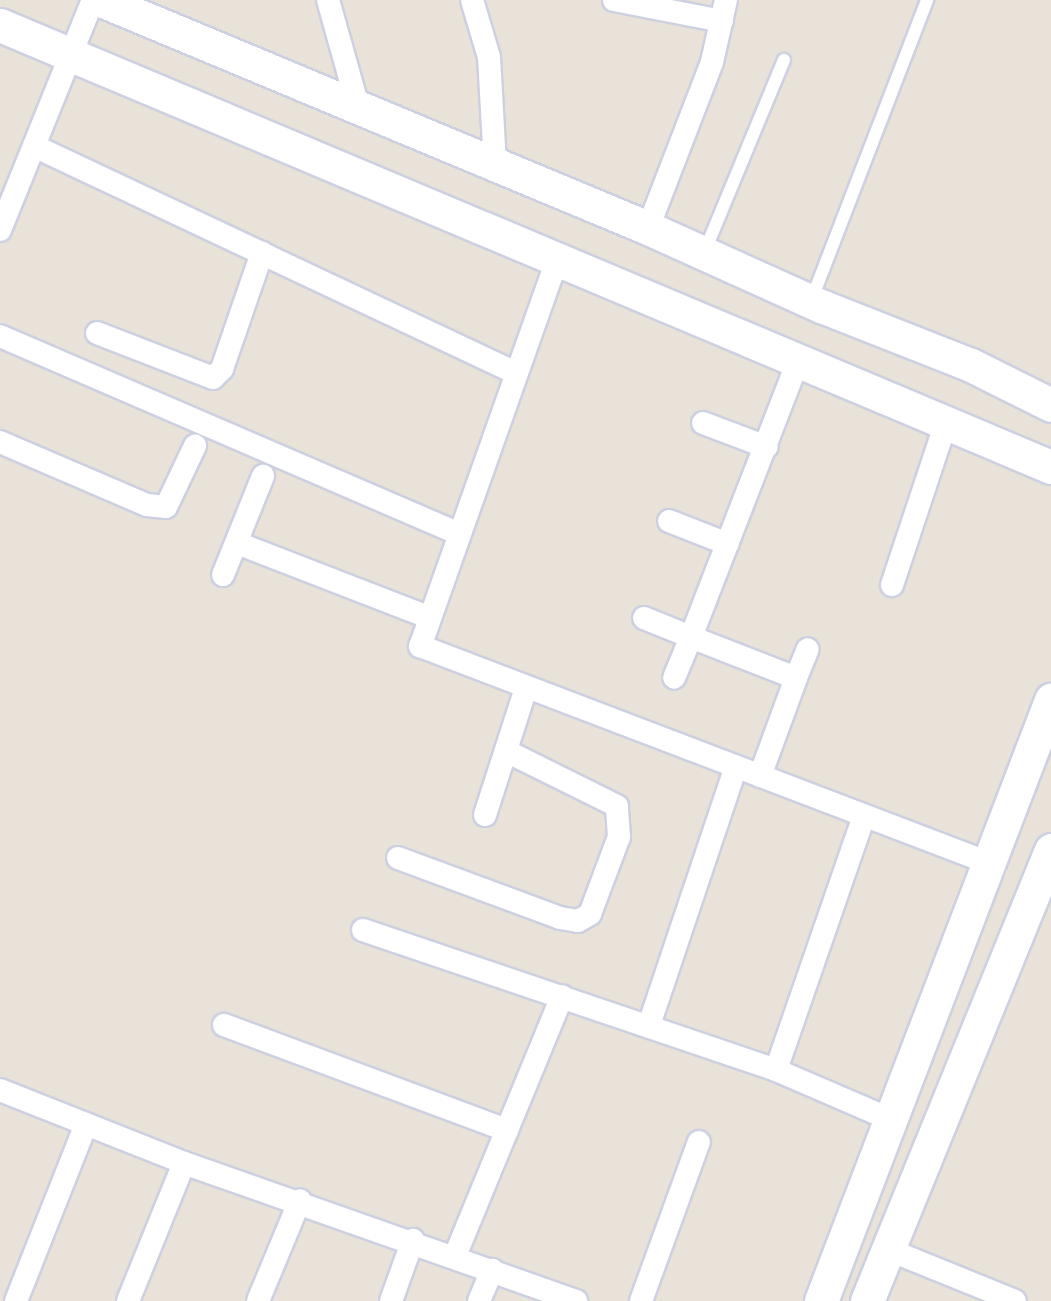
<!DOCTYPE html>
<style>
body{margin:0}
#map{position:relative;width:1051px;height:1301px;overflow:hidden;background:#e9e2d8;font-family:Arial,sans-serif}
div>[style]{position:absolute}
.roads{filter:drop-shadow(2px 0 #cdd0e0) drop-shadow(-2px 0 #cdd0e0) drop-shadow(0 2px #cdd0e0) drop-shadow(0 -2px #cdd0e0)}
.lane>*{height:12px;margin:-6px;padding:0 6px;transform-origin:6px;border-radius:6px;background:#fff}
.street>*{height:22px;margin:-11px;padding:0 11px;transform-origin:11px;border-radius:11px;background:#fff}
.secondary>*{height:33px;margin:-16.5px;padding:0 16.5px;transform-origin:16.5px;border-radius:16.5px;background:#fff}
span{translate:-50% -50%;white-space:nowrap;text-align:center;line-height:1.15;-webkit-text-stroke:4.5px #fff;paint-order:stroke}
</style>
<div id="map">
<div class="roads">
<div class="lane">
<div style="left:704px;top:253px;width:209px;rotate:-67.5deg"></div>
<div style="left:811px;top:301px;width:323px;rotate:-68.9deg"></div>
</div>
<div class="street">
<div style="left:328px;top:0;width:111px;rotate:74.3deg"></div>
<div style="left:472px;top:0;width:59px;rotate:73.4deg"></div>
<div style="left:489px;top:57px;width:107px;rotate:86.8deg"></div>
<div style="left:614px;top:0;width:110px;rotate:11deg"></div>
<div style="left:34px;top:146px;width:533px;rotate:25.22deg"></div>
<div style="left:648px;top:228px;width:178px;rotate:-68.9deg"></div>
<div style="left:712px;top:62px;width:64px;rotate:-77.3deg"></div>
<div style="left:0;top:230px;width:248px;rotate:-68deg"></div>
<div style="left:557px;top:260px;width:410px;rotate:109.5deg"></div>
<div style="left:420px;top:646px;width:609px;rotate:20.88deg"></div>
<div style="left:97px;top:333px;width:124px;rotate:21.2deg"></div>
<div style="left:213px;top:378px;width:13px;rotate:-45deg"></div>
<div style="left:222px;top:369px;width:123px;rotate:-71deg"></div>
<div style="left:0;top:336px;width:500px;rotate:23.3deg"></div>
<div style="left:703px;top:423px;width:68px;rotate:20.6deg"></div>
<div style="left:0;top:442px;width:160px;rotate:23.2deg"></div>
<div style="left:147px;top:505px;width:19px;rotate:6deg"></div>
<div style="left:166px;top:507px;width:68px;rotate:-64.6deg"></div>
<div style="left:669px;top:521px;width:63px;rotate:21.3deg"></div>
<div style="left:237px;top:543px;width:207px;rotate:21.2deg"></div>
<div style="left:223px;top:575px;width:107px;rotate:-68deg"></div>
<div style="left:892px;top:585px;width:171px;rotate:-71.6deg"></div>
<div style="left:644px;top:618px;width:51px;rotate:22deg"></div>
<div style="left:691px;top:637px;width:44px;rotate:112.5deg"></div>
<div style="left:796px;top:678px;width:31px;rotate:-68deg"></div>
<div style="left:760px;top:776px;width:104px;rotate:-69.8deg"></div>
<div style="left:796px;top:678px;width:113px;rotate:-158.7deg"></div>
<div style="left:691px;top:637px;width:296px;rotate:-68.8deg"></div>
<div style="left:485px;top:815px;width:133px;rotate:-72.1deg"></div>
<div style="left:398px;top:858px;width:173px;rotate:20.3deg"></div>
<div style="left:560px;top:918px;width:18px;rotate:9deg"></div>
<div style="left:578px;top:921px;width:14px;rotate:-30deg"></div>
<div style="left:590px;top:914px;width:82px;rotate:-69.4deg"></div>
<div style="left:619px;top:837px;width:31px;rotate:-94deg"></div>
<div style="left:617px;top:806px;width:124px;rotate:-153.6deg"></div>
<div style="left:363px;top:930px;width:436px;rotate:18.7deg"></div>
<div style="left:776px;top:1070px;width:124px;rotate:23.3deg"></div>
<div style="left:224px;top:1025px;width:302px;rotate:20.4deg"></div>
<div style="left:649px;top:1025px;width:272px;rotate:-71.4deg"></div>
<div style="left:776px;top:1070px;width:269px;rotate:-70.9deg"></div>
<div style="left:0;top:1090px;width:198px;rotate:21.6deg"></div>
<div style="left:184px;top:1163px;width:416px;rotate:19.4deg"></div>
<div style="left:887px;top:1249px;width:138px;rotate:22.1deg"></div>
<div style="left:455px;top:1256px;width:281px;rotate:-67.6deg"></div>
<div style="left:16px;top:1301px;width:190px;rotate:-68.4deg"></div>
<div style="left:128px;top:1301px;width:149px;rotate:-67.9deg"></div>
<div style="left:258px;top:1301px;width:109px;rotate:-67.4deg"></div>
<div style="left:391px;top:1301px;width:65px;rotate:-70.2deg"></div>
<div style="left:479px;top:1301px;width:34px;rotate:-67deg"></div>
<div style="left:641px;top:1301px;width:169px;rotate:-70deg"></div>
</div>
<div class="secondary">
<div style="left:101px;top:0;width:593px;rotate:22.63deg"></div>
<div style="left:648px;top:228px;width:190px;rotate:24.3deg"></div>
<div style="left:821px;top:306px;width:161px;rotate:21.5deg"></div>
<div style="left:971px;top:365px;width:89px;rotate:26.6deg"></div>
<div style="left:0;top:25px;width:1140px;rotate:22.81deg"></div>
<div style="left:821px;top:1301px;width:644px;rotate:-69.06deg"></div>
<div style="left:867px;top:1301px;width:487px;rotate:-67.8deg"></div>
</div>
</div>
</div>
